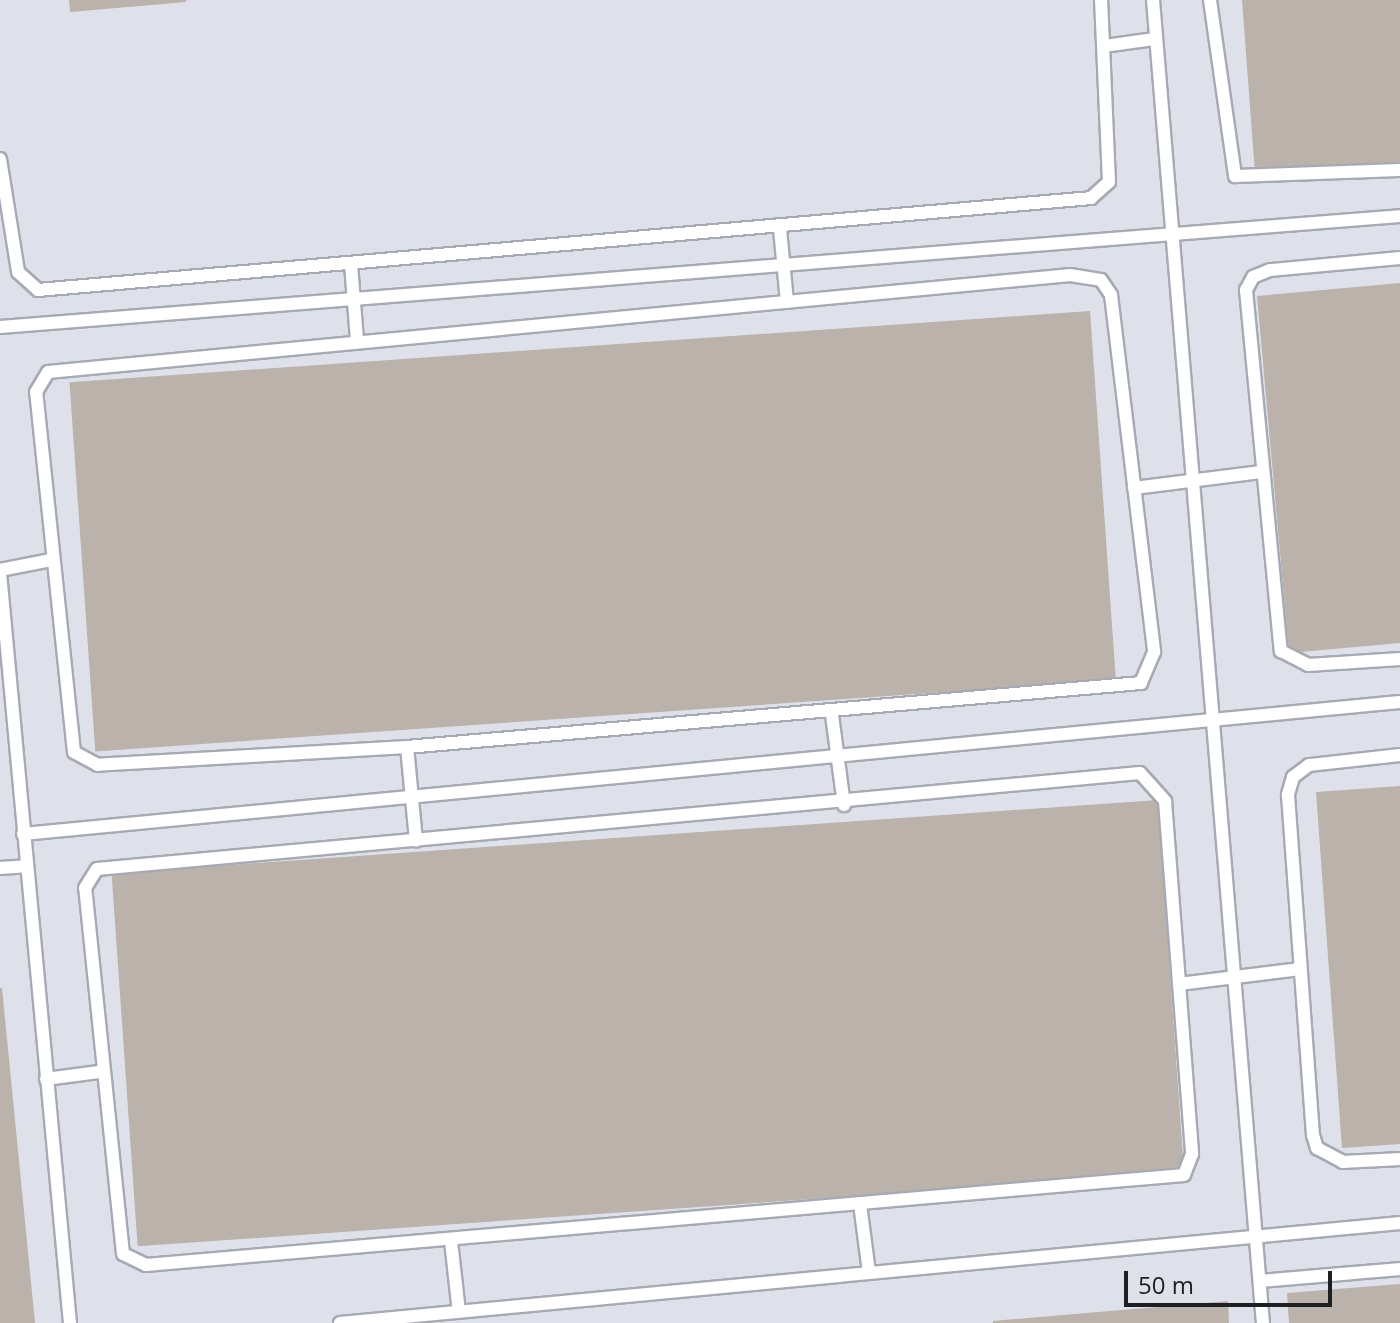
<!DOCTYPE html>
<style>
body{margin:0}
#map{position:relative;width:1400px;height:1323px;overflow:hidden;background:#dee1ea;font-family:"Open Sans",sans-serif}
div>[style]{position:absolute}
.building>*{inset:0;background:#bab2ab;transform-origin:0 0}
.roads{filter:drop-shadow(2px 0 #a6aab3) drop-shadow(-2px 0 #a6aab3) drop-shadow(0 2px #a6aab3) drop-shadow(0 -2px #a6aab3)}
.service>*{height:12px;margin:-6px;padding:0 6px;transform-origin:6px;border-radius:6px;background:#fff}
span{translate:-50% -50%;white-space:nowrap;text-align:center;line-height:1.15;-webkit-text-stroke:8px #dee1ea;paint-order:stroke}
.scale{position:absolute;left:1124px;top:1271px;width:208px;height:36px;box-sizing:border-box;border:4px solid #1e1f23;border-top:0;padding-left:10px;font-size:24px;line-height:28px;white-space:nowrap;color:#1e1f23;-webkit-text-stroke:6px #dee1ea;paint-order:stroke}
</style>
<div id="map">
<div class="building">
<div style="clip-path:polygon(69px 0,186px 0,186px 2px,70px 12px)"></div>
<div style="clip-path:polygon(1242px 0,1400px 0,1400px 162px,1255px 173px)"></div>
<div style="clip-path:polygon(1400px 283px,1400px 643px,1289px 653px,1257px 296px)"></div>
<div style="left:1090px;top:311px;width:370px;height:1023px;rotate:86deg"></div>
<div style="clip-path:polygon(1400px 786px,1400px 1144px,1342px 1148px,1316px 792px)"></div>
<div style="left:1158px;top:800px;width:374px;height:1049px;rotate:86deg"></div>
<div style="clip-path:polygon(0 988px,2px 988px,35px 1323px,0 1323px)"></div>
<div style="clip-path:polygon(1400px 1284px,1400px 1323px,1289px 1323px,1287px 1293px)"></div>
<div style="clip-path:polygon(1228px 1301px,1229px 1323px,993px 1323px,993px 1321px)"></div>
</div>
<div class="roads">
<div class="service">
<div style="left:1153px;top:0;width:1328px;rotate:85.25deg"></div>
<div style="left:1210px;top:0;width:178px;rotate:81.9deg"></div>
<div style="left:1235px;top:176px;width:165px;rotate:-2.1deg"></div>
<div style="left:1104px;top:46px;width:50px;rotate:-8deg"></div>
<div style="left:0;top:159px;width:114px;rotate:80.9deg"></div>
<div style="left:18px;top:272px;width:27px;rotate:42deg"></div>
<div style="left:38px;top:290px;width:1057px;rotate:-4.99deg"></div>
<div style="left:1091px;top:198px;width:24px;rotate:-42deg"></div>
<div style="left:1109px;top:182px;width:182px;rotate:-92.5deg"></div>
<div style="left:780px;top:229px;width:73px;rotate:84.5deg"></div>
<div style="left:1400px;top:258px;width:131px;rotate:174.7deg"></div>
<div style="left:1270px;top:270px;width:18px;rotate:158deg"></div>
<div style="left:1253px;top:277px;width:15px;rotate:118deg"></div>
<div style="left:1246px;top:290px;width:363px;rotate:84.5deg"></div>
<div style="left:1281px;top:651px;width:30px;rotate:27deg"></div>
<div style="left:1308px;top:665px;width:92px;rotate:-3.7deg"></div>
<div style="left:351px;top:264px;width:77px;rotate:85.5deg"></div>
<div style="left:1070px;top:275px;width:31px;rotate:9deg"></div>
<div style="left:1101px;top:280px;width:18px;rotate:56deg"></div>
<div style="left:1111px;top:295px;width:360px;rotate:83.1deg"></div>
<div style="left:1154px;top:652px;width:34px;rotate:113deg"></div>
<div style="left:1141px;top:683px;width:737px;rotate:175.02deg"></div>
<div style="left:407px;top:747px;width:310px;rotate:176.7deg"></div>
<div style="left:98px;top:765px;width:27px;rotate:-152deg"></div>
<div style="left:74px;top:752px;width:362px;rotate:-96deg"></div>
<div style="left:36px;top:392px;width:23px;rotate:-59deg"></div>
<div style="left:48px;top:372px;width:1027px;rotate:-5.42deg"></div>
<div style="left:0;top:327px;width:1404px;rotate:-4.53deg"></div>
<div style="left:1134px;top:488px;width:128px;rotate:-7.2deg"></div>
<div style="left:0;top:570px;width:52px;rotate:-11.1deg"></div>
<div style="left:0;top:573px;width:753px;rotate:84.67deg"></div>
<div style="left:832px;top:715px;width:91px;rotate:82.4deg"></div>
<div style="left:407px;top:747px;width:94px;rotate:84.5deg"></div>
<div style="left:1400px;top:755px;width:92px;rotate:173.7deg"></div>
<div style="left:1309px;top:765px;width:20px;rotate:143deg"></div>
<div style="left:1293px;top:777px;width:19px;rotate:106deg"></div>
<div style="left:1288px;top:795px;width:341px;rotate:85.8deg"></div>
<div style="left:1313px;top:1135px;width:14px;rotate:73deg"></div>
<div style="left:1317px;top:1148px;width:30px;rotate:28deg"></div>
<div style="left:1343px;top:1162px;width:57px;rotate:-3deg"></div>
<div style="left:1140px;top:773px;width:38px;rotate:48deg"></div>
<div style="left:1165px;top:801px;width:354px;rotate:85.6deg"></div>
<div style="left:1192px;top:1154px;width:22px;rotate:111deg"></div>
<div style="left:1184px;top:1175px;width:1042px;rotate:175.04deg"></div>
<div style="left:146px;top:1265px;width:25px;rotate:-154deg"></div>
<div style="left:123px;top:1254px;width:368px;rotate:-95.9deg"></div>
<div style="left:85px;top:888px;width:22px;rotate:-58deg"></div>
<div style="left:97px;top:869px;width:1047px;rotate:-5.26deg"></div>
<div style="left:23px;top:834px;width:1383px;rotate:-5.48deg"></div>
<div style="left:0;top:868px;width:26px;rotate:-4deg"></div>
<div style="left:1179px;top:984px;width:122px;rotate:-7.1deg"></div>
<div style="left:46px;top:1079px;width:53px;rotate:-7.5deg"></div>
<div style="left:860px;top:1204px;width:69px;rotate:82.5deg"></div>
<div style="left:451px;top:1241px;width:71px;rotate:83.6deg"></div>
<div style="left:1260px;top:1281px;width:141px;rotate:-4.9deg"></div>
<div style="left:340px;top:1323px;width:1065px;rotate:-5.39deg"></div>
</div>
</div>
<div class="scale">50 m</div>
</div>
